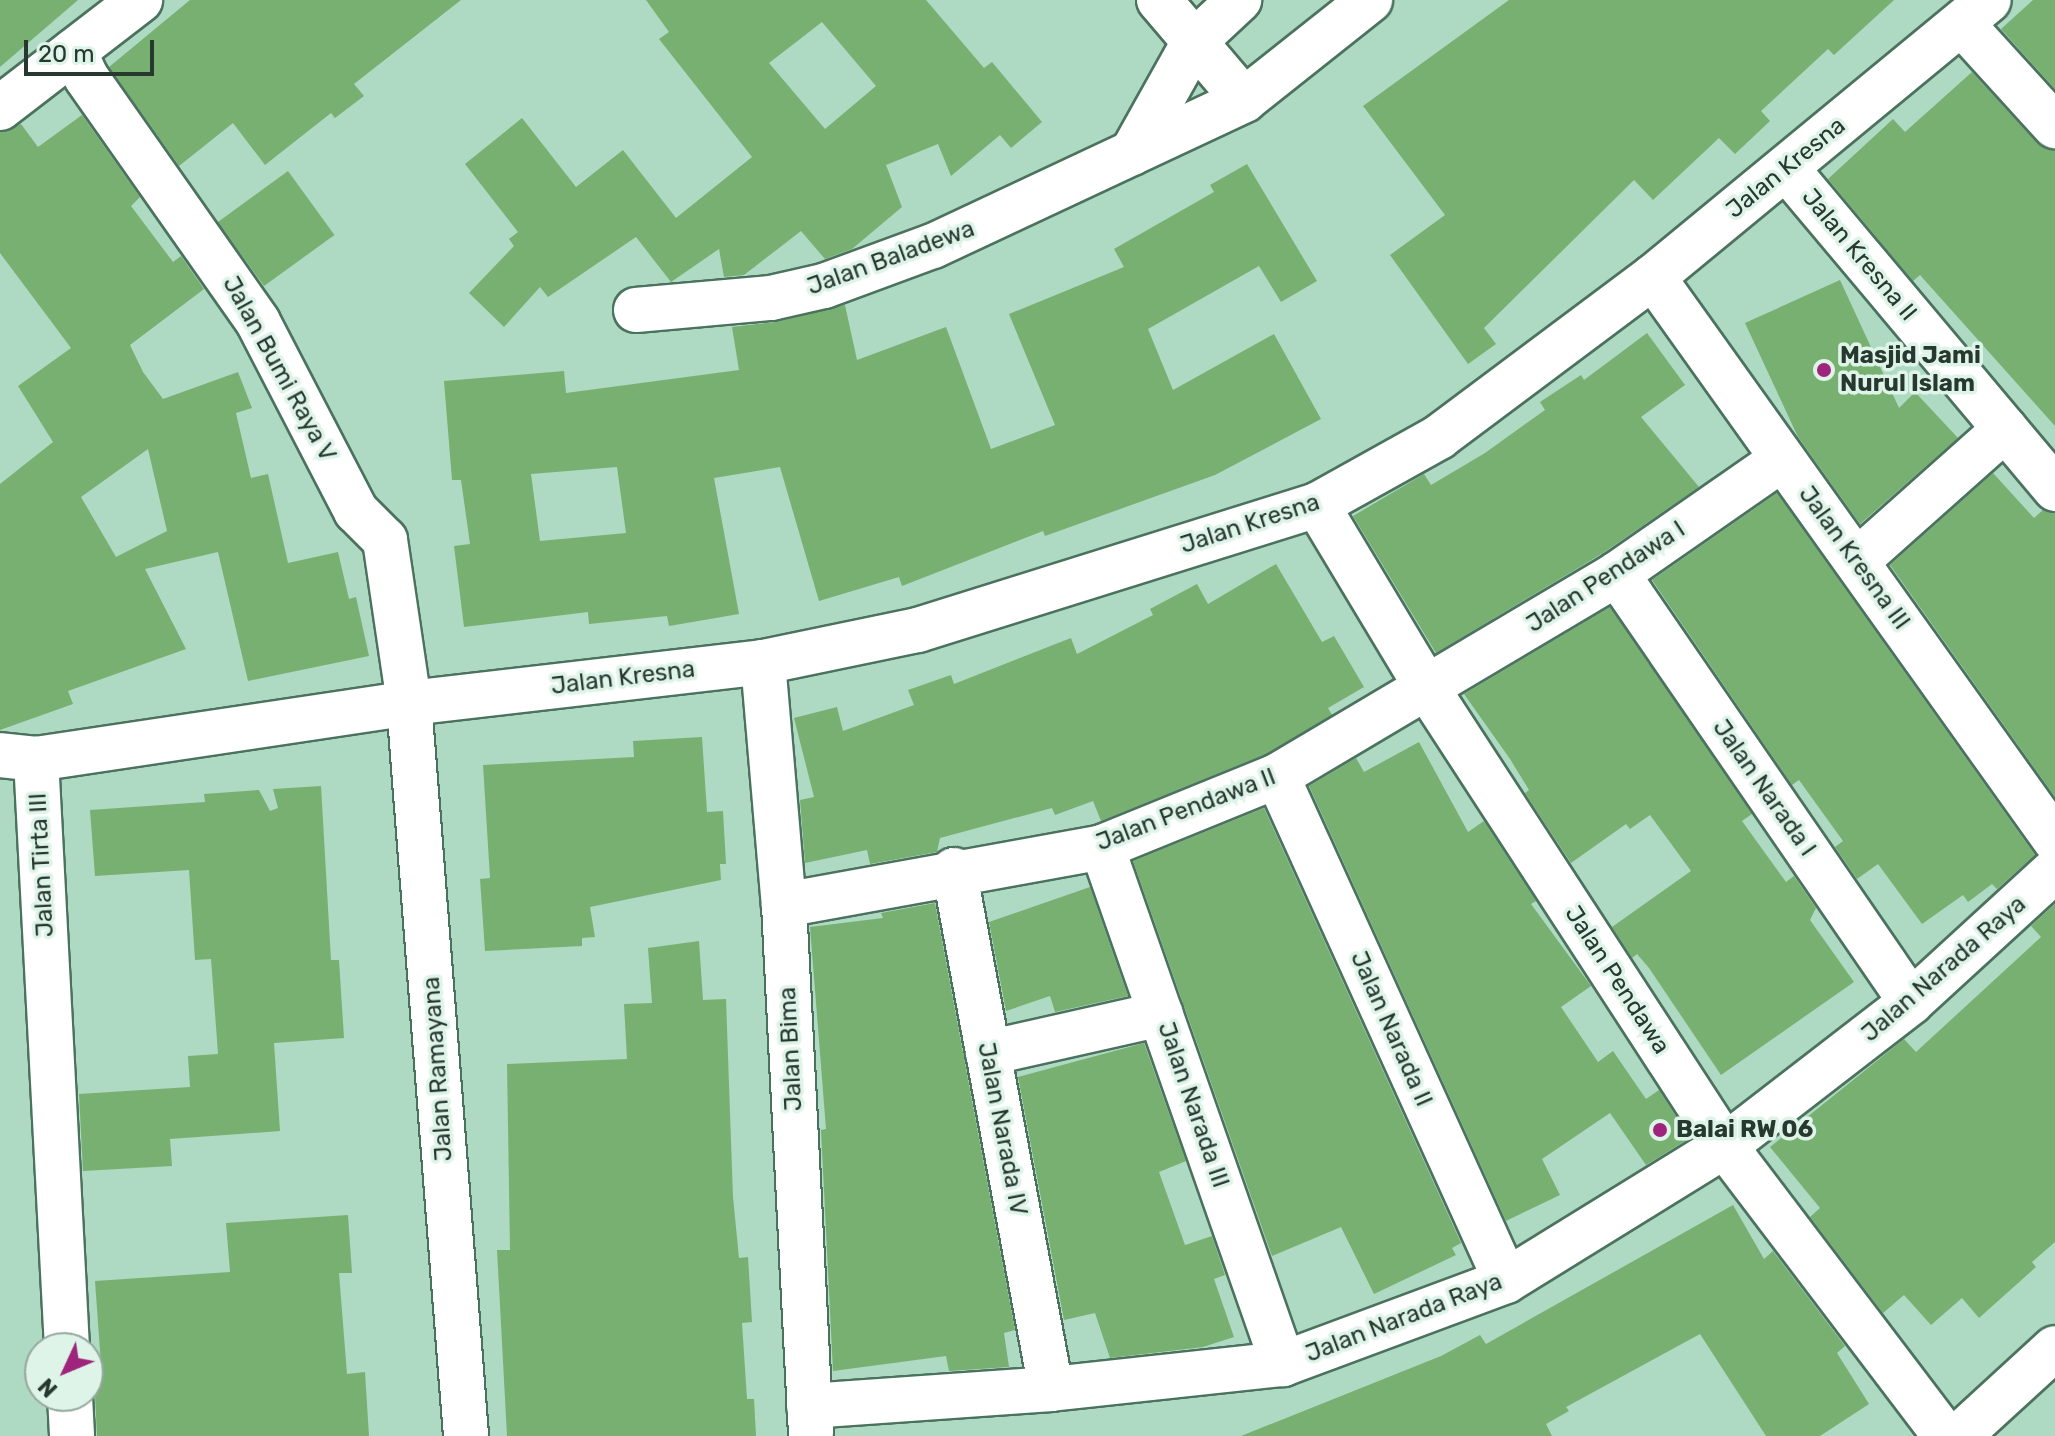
<!DOCTYPE html>
<style>
body{margin:0}
#map{position:relative;width:2055px;height:1436px;overflow:hidden;background:#aed9c2;font-family:Rubik,sans-serif}
div>[style]{position:absolute}
.building>*{inset:0;background:#78b072;transform-origin:0 0}
.roads{filter:drop-shadow(2px 0 #4b725e) drop-shadow(-2px 0 #4b725e) drop-shadow(0 2px #4b725e) drop-shadow(0 -2px #4b725e)}
.minor>*{height:44px;margin:-22px;padding:0 22px;transform-origin:22px;border-radius:22px;background:#fff}
.dots>*{width:22px;height:22px;translate:-50% -50%;box-sizing:border-box;border:4px solid #def4e8;border-radius:50%}
span{translate:-50% -50%;white-space:nowrap;text-align:center;line-height:1.15;-webkit-text-stroke:7px #def4e8;paint-order:stroke}
.street-label{font-size:24px;color:#27382f}
.poi-label{font-size:24px;color:#27382f;font-weight:700}
.left{translate:0 -50%;text-align:left}
.north{position:absolute;left:24px;top:1332px;width:80px;height:80px;box-sizing:border-box;background:#def4e8;border:2px solid #95a99e;border-radius:50%;rotate:226deg;font-size:22px;font-weight:700;line-height:32px;text-align:center;color:#27382f}
.north::after{content:'';display:block;margin:auto;width:28px;height:36px;background:#9e247c;clip-path:polygon(50% 0,100% 100%,50% 72%,0 100%)}
.scale{position:absolute;left:24px;top:40px;width:130px;height:36px;box-sizing:border-box;border:4px solid #27382f;border-top:0;padding-left:10px;font-size:24px;line-height:28px;white-space:nowrap;color:#27382f;-webkit-text-stroke:6px #def4e8;paint-order:stroke}
</style>
<div id="map">
<div class="building">
<div style="clip-path:polygon(0 0,78px 0,0 67px)"></div>
<div style="clip-path:polygon(190px 0,461px 0,354px 84px,364px 96px,335px 118px,331px 113px,265px 165px,233px 123px,179px 166px,109px 67px)"></div>
<div style="clip-path:polygon(evenodd,646px 0,926px 0,984px 68px,992px 62px,1042px 122px,1011px 148px,1000px 135px,951px 176px,938px 144px,886px 165px,902px 207px,852px 249px,825px 259px,801px 231px,744px 275px,724px 277px,719px 249px,671px 282px,636px 237px,548px 297px,540px 287px,504px 327px,469px 293px,514px 246px,509px 239px,518px 232px,465px 164px,522px 118px,576px 187px,623px 150px,676px 218px,752px 157px,659px 39px,669px 32px,646px 0,822px 22px,876px 86px,825px 129px,769px 63px,822px 22px)"></div>
<div style="clip-path:polygon(1509px 0,1894px 0,1834px 55px,1828px 49px,1761px 111px,1770px 121px,1735px 154px,1719px 138px,1653px 200px,1634px 180px,1484px 328px,1496px 344px,1468px 364px,1390px 255px,1445px 215px,1363px 106px)"></div>
<div style="clip-path:polygon(2033px 0,2055px 0,2055px 89px,2001px 29px)"></div>
<div style="clip-path:polygon(1972px 72px,2037px 143px,2055px 150px,2055px 426px,1920px 275px,1913px 281px,1828px 179px,1893px 119px,1905px 132px)"></div>
<div style="clip-path:polygon(evenodd,82px 115px,140px 197px,131px 206px,173px 262px,181px 256px,204px 289px,130px 345px,143px 372px,163px 399px,238px 372px,252px 408px,236px 413px,251px 478px,268px 474px,288px 563px,338px 552px,349px 599px,356px 597px,369px 656px,248px 681px,218px 552px,145px 569px,186px 649px,68px 691px,73px 704px,0 730px,0 484px,53px 442px,18px 386px,71px 348px,0 253px,0 132px,21px 124px,38px 147px,82px 115px,148px 449px,167px 531px,116px 557px,81px 497px,148px 449px)"></div>
<div style="clip-path:polygon(evenodd,1247px 164px,1317px 281px,1281px 302px,1259px 266px,1148px 329px,1173px 390px,1274px 334px,1321px 419px,1215px 475px,1045px 536px,1043px 531px,902px 586px,899px 577px,819px 601px,780px 467px,714px 478px,739px 614px,669px 626px,667px 616px,589px 624px,588px 612px,464px 627px,454px 546px,470px 544px,461px 480px,452px 480px,444px 381px,564px 371px,566px 393px,739px 370px,732px 327px,776px 322px,845px 305px,857px 360px,946px 327px,991px 449px,1055px 425px,1009px 314px,1124px 267px,1114px 249px,1214px 192px,1210px 185px,1247px 164px,617px 467px,626px 533px,540px 541px,531px 474px,617px 467px)"></div>
<div style="left:288px;top:171px;width:79px;height:87px;rotate:54deg"></div>
<div style="clip-path:polygon(1840px 280px,1899px 408px,1915px 392px,1958px 438px,1860px 524px,1798px 437px,1745px 323px)"></div>
<div style="clip-path:polygon(1647px 333px,1685px 385px,1641px 417px,1699px 487px,1603px 553px,1436px 653px,1353px 516px,1424px 474px,1431px 485px,1485px 453px,1545px 410px,1540px 402px,1581px 375px,1584px 380px)"></div>
<div style="clip-path:polygon(1993px 473px,2034px 518px,2043px 510px,2055px 513px,2055px 797px,1890px 565px)"></div>
<div style="clip-path:polygon(1777px 493px,2035px 855px,1997px 889px,1992px 884px,1968px 902px,1963px 895px,1922px 924px,1878px 864px,1857px 879px,1835px 847px,1843px 841px,1799px 780px,1792px 785px,1652px 580px)"></div>
<div style="clip-path:polygon(1276px 564px,1322px 642px,1334px 636px,1364px 687px,1328px 708px,1332px 715px,1266px 754px,1101px 821px,1093px 801px,1055px 815px,1052px 808px,940px 838px,937px 852px,870px 864px,867px 850px,805px 863px,800px 800px,814px 797px,794px 718px,837px 707px,843px 731px,914px 705px,908px 690px,951px 675px,954px 684px,1071px 638px,1077px 654px,1153px 615px,1150px 609px,1197px 584px,1208px 604px)"></div>
<div style="clip-path:polygon(1610px 607px,1752px 814px,1742px 821px,1786px 882px,1794px 876px,1816px 908px,1810px 920px,1854px 982px,1721px 1075px,1649px 968px,1637px 954px,1632px 958px,1612px 927px,1691px 871px,1650px 815px,1630px 829px,1626px 824px,1571px 863px,1525px 793px,1529px 790px,1510px 759px,1464px 694px)"></div>
<div style="clip-path:polygon(702px 737px,707px 812px,723px 811px,726px 864px,720px 864px,721px 880px,590px 907px,595px 937px,582px 938px,582px 946px,485px 951px,480px 879px,490px 878px,483px 765px,634px 757px,633px 741px)"></div>
<div style="clip-path:polygon(1419px 742px,1468px 832px,1484px 821px,1536px 901px,1531px 904px,1591px 986px,1561px 1007px,1598px 1062px,1613px 1051px,1646px 1099px,1659px 1090px,1690px 1138px,1646px 1165px,1610px 1113px,1542px 1159px,1560px 1195px,1506px 1221px,1309px 786px,1356px 758px,1364px 772px)"></div>
<div style="clip-path:polygon(321px 786px,331px 960px,339px 960px,344px 1038px,274px 1043px,280px 1131px,170px 1139px,172px 1166px,83px 1171px,79px 1094px,190px 1087px,188px 1056px,218px 1054px,211px 959px,195px 960px,189px 870px,95px 876px,90px 810px,205px 802px,204px 794px,259px 790px,270px 811px,278px 808px,273px 789px)"></div>
<div style="clip-path:polygon(1264px 808px,1461px 1243px,1452px 1248px,1456px 1255px,1374px 1294px,1341px 1227px,1272px 1256px,1133px 861px)"></div>
<div style="clip-path:polygon(1090px 887px,1128px 996px,1055px 1012px,1050px 996px,1006px 1011px,989px 922px)"></div>
<div style="clip-path:polygon(935px 903px,1015px 1330px,1004px 1333px,1009px 1367px,949px 1371px,946px 1356px,833px 1371px,821px 1130px,826px 1129px,810px 927px,883px 918px,881px 913px)"></div>
<div style="clip-path:polygon(2055px 904px,2055px 1242px,2032px 1262px,2036px 1267px,1979px 1318px,1962px 1298px,1931px 1325px,1904px 1295px,1883px 1313px,1810px 1217px,1820px 1208px,1770px 1147px,1904px 1039px,1916px 1052px,2041px 937px,2031px 926px)"></div>
<div style="clip-path:polygon(699px 941px,703px 1000px,726px 999px,733px 1197px,739px 1258px,748px 1257px,752px 1322px,742px 1323px,747px 1399px,754px 1399px,756px 1436px,507px 1436px,497px 1250px,510px 1250px,507px 1064px,627px 1059px,624px 1004px,652px 1003px,648px 948px)"></div>
<div style="clip-path:polygon(1144px 1043px,1186px 1161px,1159px 1172px,1185px 1245px,1212px 1236px,1225px 1275px,1214px 1279px,1234px 1337px,1203px 1347px,1110px 1358px,1095px 1313px,1064px 1320px,1018px 1077px)"></div>
<div style="clip-path:polygon(1733px 1205px,1764px 1259px,1773px 1251px,1845px 1346px,1837px 1353px,1869px 1404px,1820px 1436px,1766px 1436px,1700px 1334px,1566px 1407px,1569px 1411px,1546px 1424px,1552px 1436px,1241px 1436px,1441px 1356px,1480px 1335px,1486px 1344px)"></div>
<div style="clip-path:polygon(348px 1215px,352px 1273px,339px 1273px,347px 1374px,365px 1372px,369px 1436px,97px 1436px,95px 1395px,88px 1380px,102px 1379px,95px 1281px,230px 1272px,226px 1223px)"></div>
</div>
<div class="roads">
<div class="minor">
<div style="left:1159px;top:0;width:131px;rotate:49.6deg"></div>
<div style="left:1963px;top:25px;width:137px;rotate:47.7deg"></div>
<div style="left:74px;top:51px;width:29px;rotate:65deg"></div>
<div style="left:86px;top:77px;width:299px;rotate:54.9deg"></div>
<div style="left:258px;top:322px;width:213px;rotate:62.6deg"></div>
<div style="left:356px;top:511px;width:41px;rotate:45deg"></div>
<div style="left:385px;top:540px;width:165px;rotate:81.6deg"></div>
<div style="left:409px;top:703px;width:735px;rotate:85.55deg"></div>
<div style="left:0;top:108px;width:177px;rotate:-37.6deg"></div>
<div style="left:1132px;top:153px;width:127px;rotate:-60.8deg"></div>
<div style="left:1194px;top:42px;width:62px;rotate:-43deg"></div>
<div style="left:1786px;top:168px;width:419px;rotate:50deg"></div>
<div style="left:1653px;top:277px;width:692px;rotate:54.47deg"></div>
<div style="left:636px;top:310px;width:136px;rotate:-5.1deg"></div>
<div style="left:771px;top:298px;width:54px;rotate:-12.8deg"></div>
<div style="left:824px;top:286px;width:116px;rotate:-20.2deg"></div>
<div style="left:933px;top:246px;width:344px;rotate:-25.1deg"></div>
<div style="left:1244px;top:100px;width:161px;rotate:-38.4deg"></div>
<div style="left:1317px;top:505px;width:214px;rotate:59deg"></div>
<div style="left:1427px;top:688px;width:546px;rotate:56.95deg"></div>
<div style="left:1725px;top:1146px;width:364px;rotate:52.8deg"></div>
<div style="left:1858px;top:560px;width:197px;rotate:-41.7deg"></div>
<div style="left:1617px;top:574px;width:519px;rotate:55.51deg"></div>
<div style="left:763px;top:662px;width:244px;rotate:85.1deg"></div>
<div style="left:784px;top:905px;width:530px;rotate:87.08deg"></div>
<div style="left:0;top:755px;width:36px;rotate:6deg"></div>
<div style="left:1277px;top:776px;width:554px;rotate:65.61deg"></div>
<div style="left:1102px;top:847px;width:548px;rotate:70.71deg"></div>
<div style="left:954px;top:870px;width:528px;rotate:79.41deg"></div>
<div style="left:784px;top:905px;width:323px;rotate:-10.3deg"></div>
<div style="left:1102px;top:847px;width:189px;rotate:-22.1deg"></div>
<div style="left:1277px;top:776px;width:395px;rotate:-30.7deg"></div>
<div style="left:1617px;top:574px;width:200px;rotate:-34.8deg"></div>
<div style="left:988px;top:1053px;width:177px;rotate:-12.7deg"></div>
<div style="left:67px;top:1348px;width:590px;rotate:-93.01deg"></div>
<div style="left:36px;top:759px;width:377px;rotate:-8.5deg"></div>
<div style="left:409px;top:703px;width:356px;rotate:-6.6deg"></div>
<div style="left:763px;top:662px;width:158px;rotate:-11.7deg"></div>
<div style="left:918px;top:630px;width:418px;rotate:-17.4deg"></div>
<div style="left:1317px;top:505px;width:140px;rotate:-29.1deg"></div>
<div style="left:1439px;top:437px;width:267px;rotate:-36.8deg"></div>
<div style="left:1653px;top:277px;width:435px;rotate:-39.5deg"></div>
<div style="left:70px;top:1396px;width:40px;rotate:87.1deg"></div>
<div style="left:809px;top:1406px;width:243px;rotate:-4deg"></div>
<div style="left:1051px;top:1389px;width:233px;rotate:-6.2deg"></div>
<div style="left:1283px;top:1364px;width:238px;rotate:-20.4deg"></div>
<div style="left:1506px;top:1281px;width:257px;rotate:-31.7deg"></div>
<div style="left:1725px;top:1146px;width:235px;rotate:-37.7deg"></div>
<div style="left:1911px;top:1002px;width:195px;rotate:-42.5deg"></div>
<div style="left:1959px;top:1436px;width:130px;rotate:-42.5deg"></div>
</div>
</div>
<div class="dots">
<div style="left:1824px;top:370px;background:#9e247c"></div>
<div style="left:1660px;top:1130px;background:#9e247c"></div>
</div>
<div class="street-label">
<span style="left:1786px;top:168px;rotate:-39deg">Jalan Kresna</span>
<span style="left:1859px;top:255px;rotate:50deg">Jalan Kresna II</span>
<span style="left:891px;top:258px;rotate:-20deg">Jalan Baladewa</span>
<span style="left:279px;top:369px;rotate:61deg">Jalan Bumi Raya V</span>
<span style="left:1250px;top:524px;rotate:-18deg">Jalan Kresna</span>
<span style="left:1854px;top:558px;rotate:54deg">Jalan Kresna III</span>
<span style="left:1606px;top:577px;rotate:-33deg">Jalan Pendawa I</span>
<span style="left:623px;top:678px;rotate:-7deg">Jalan Kresna</span>
<span style="left:1764px;top:788px;rotate:55deg">Jalan Narada I</span>
<span style="left:1186px;top:810px;rotate:-21deg">Jalan Pendawa II</span>
<span style="left:42px;top:865px;rotate:-93deg">Jalan Tirta III</span>
<span style="left:1944px;top:969px;rotate:-41deg">Jalan Narada Raya</span>
<span style="left:1617px;top:980px;rotate:57deg">Jalan Pendawa</span>
<span style="left:1391px;top:1029px;rotate:66deg">Jalan Narada II</span>
<span style="left:791px;top:1049px;rotate:-93deg">Jalan Bima</span>
<span style="left:438px;top:1069px;rotate:-94deg">Jalan Ramayana</span>
<span style="left:1193px;top:1105px;rotate:71deg">Jalan Narada III</span>
<span style="left:1002px;top:1129px;rotate:79deg">Jalan Narada IV</span>
<span style="left:1404px;top:1318px;rotate:-21deg">Jalan Narada Raya</span>
</div>
<div class="poi-label">
<span class="left" style="left:1840px;top:370px">Masjid Jami<br>Nurul Islam</span>
<span class="left" style="left:1676px;top:1130px">Balai RW 06</span>
</div>
<div class="north">N</div>
<div class="scale">20 m</div>
</div>
